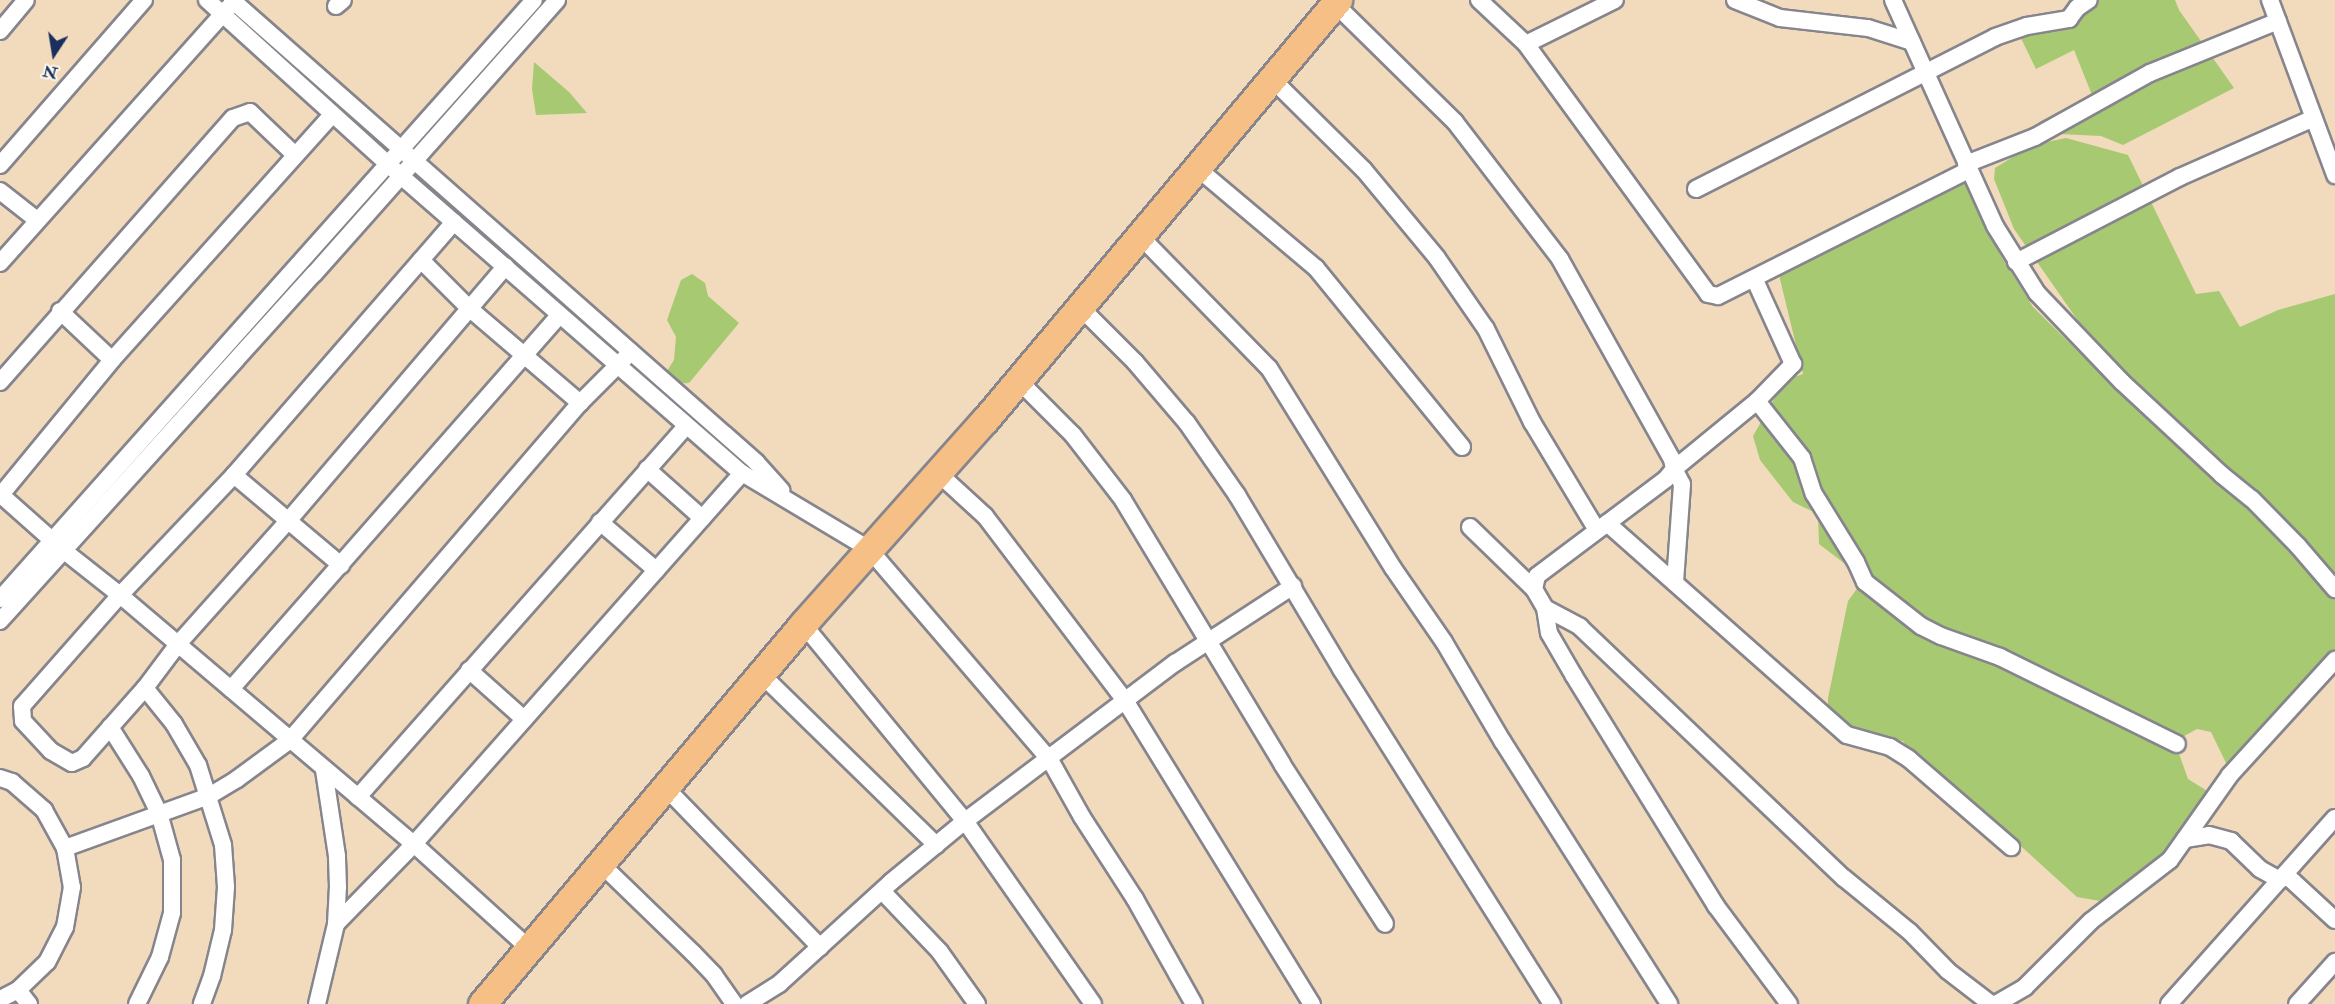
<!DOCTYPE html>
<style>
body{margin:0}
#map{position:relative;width:2335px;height:1004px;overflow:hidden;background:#f1dbbc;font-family:"IM FELL Double Pica",serif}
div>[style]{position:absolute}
.green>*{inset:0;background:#a6c972}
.roads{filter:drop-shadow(2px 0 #86858d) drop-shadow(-2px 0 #86858d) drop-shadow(0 2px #86858d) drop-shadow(0 -2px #86858d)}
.minor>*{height:16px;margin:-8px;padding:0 8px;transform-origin:8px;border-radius:8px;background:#fff}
.trunk>*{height:27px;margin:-13.5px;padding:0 13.5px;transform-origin:13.5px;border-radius:13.5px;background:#f5bf86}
span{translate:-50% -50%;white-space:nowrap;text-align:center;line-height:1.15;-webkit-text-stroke:4.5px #fbf7ec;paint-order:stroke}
.north{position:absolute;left:24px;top:24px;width:60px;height:60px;-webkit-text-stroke:4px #fbf7ec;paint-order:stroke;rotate:192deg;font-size:16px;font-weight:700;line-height:24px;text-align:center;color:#1b2f5e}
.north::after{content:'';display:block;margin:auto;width:21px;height:27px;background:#1b2f5e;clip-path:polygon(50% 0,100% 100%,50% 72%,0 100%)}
</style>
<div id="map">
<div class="green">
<div style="clip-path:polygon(2100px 0,2175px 0,2179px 10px,2234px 88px,2123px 145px,2101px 136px,2039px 133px,2039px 122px,2092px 95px,2074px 50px,2036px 69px,2018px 32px)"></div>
<div style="clip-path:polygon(534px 62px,569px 92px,587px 113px,536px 115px,532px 89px)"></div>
<div style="clip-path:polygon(2066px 138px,2128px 155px,2196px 294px,2219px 291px,2240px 327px,2278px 310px,2335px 294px,2335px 657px,2228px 767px,2211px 732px,2197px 729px,2175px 741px,1932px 630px,1819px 544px,1818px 514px,1793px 502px,1760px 460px,1753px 436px,1785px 380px,1803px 374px,1779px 275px,1967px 173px,2001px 256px,2033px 307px,2103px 376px,2081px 325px,2014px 229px,1994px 179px,1995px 168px,2032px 145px)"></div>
<div style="clip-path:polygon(692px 274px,705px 283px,708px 296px,739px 323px,689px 383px,669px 384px,665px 374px,674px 360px,676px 337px,667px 320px,681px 280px)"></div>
<div style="clip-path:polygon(1859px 586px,1884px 608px,1937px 639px,1993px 658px,2177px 748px,2188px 779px,2212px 794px,2170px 855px,2106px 902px,2077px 897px,2023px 848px,1920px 765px,1903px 741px,1865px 736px,1848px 728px,1828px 709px,1828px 698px,1848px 601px)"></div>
</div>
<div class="roads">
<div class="minor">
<div style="left:207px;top:0;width:262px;rotate:42.2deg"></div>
<div style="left:401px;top:176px;width:452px;rotate:41.1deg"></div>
<div style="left:742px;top:473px;width:148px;rotate:30.9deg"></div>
<div style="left:869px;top:549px;width:278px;rotate:49.4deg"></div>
<div style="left:1050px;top:760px;width:65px;rotate:60.7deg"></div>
<div style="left:1082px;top:817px;width:98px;rotate:57.1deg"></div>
<div style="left:1135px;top:899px;width:120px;rotate:60.7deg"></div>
<div style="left:232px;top:0;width:699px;rotate:41.4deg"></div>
<div style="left:756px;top:462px;width:38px;rotate:48deg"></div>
<div style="left:1479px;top:0;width:64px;rotate:43.1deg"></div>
<div style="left:1526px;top:44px;width:309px;rotate:53.9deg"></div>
<div style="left:1708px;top:294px;width:10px;rotate:11deg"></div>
<div style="left:1718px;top:296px;width:280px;rotate:-26.7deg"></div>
<div style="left:1735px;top:0;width:48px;rotate:21.8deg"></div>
<div style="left:1780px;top:18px;width:89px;rotate:6.5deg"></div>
<div style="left:1868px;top:28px;width:46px;rotate:17.7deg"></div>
<div style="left:1893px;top:0;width:248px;rotate:65.7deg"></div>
<div style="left:1995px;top:226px;width:79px;rotate:57.9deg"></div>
<div style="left:2037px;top:293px;width:123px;rotate:46.3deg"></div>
<div style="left:2122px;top:382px;width:137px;rotate:42.9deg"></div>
<div style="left:2222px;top:475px;width:38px;rotate:39deg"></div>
<div style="left:2252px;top:499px;width:66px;rotate:45.6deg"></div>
<div style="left:2298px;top:546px;width:57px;rotate:49.3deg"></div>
<div style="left:2270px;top:0;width:187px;rotate:69.6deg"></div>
<div style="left:1335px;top:4px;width:168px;rotate:44.5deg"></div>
<div style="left:1455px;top:122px;width:173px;rotate:52.5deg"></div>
<div style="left:1560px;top:259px;width:229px;rotate:60.8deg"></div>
<div style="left:1672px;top:459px;width:10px;rotate:79deg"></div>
<div style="left:1674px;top:469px;width:13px;rotate:129deg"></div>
<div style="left:1666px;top:479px;width:161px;rotate:143.1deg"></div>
<div style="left:1537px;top:576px;width:13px;rotate:103deg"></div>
<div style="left:1534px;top:589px;width:22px;rotate:60deg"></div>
<div style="left:1545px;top:608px;width:25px;rotate:81deg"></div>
<div style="left:1549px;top:633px;width:50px;rotate:59.8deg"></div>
<div style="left:1574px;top:676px;width:270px;rotate:58.3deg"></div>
<div style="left:1716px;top:906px;width:122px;rotate:53.3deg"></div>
<div style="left:336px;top:6px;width:9px;rotate:-41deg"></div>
<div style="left:0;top:31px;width:40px;rotate:-50deg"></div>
<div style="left:1526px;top:44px;width:99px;rotate:-26.3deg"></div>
<div style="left:1272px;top:79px;width:129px;rotate:44.7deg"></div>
<div style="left:1364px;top:170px;width:114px;rotate:50.3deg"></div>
<div style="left:1437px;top:258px;width:86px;rotate:55.4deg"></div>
<div style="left:1486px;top:329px;width:104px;rotate:63.7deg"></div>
<div style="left:1532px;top:422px;width:126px;rotate:59deg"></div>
<div style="left:1966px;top:164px;width:74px;rotate:-21.4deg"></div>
<div style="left:2035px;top:137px;width:132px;rotate:-29.1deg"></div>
<div style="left:2150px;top:73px;width:138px;rotate:-22.1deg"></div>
<div style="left:0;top:165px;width:219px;rotate:-48.9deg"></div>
<div style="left:1196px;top:167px;width:157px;rotate:40.1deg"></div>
<div style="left:1316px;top:268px;width:231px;rotate:50.8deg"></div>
<div style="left:1696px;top:189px;width:335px;rotate:-26.9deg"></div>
<div style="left:1995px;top:37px;width:34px;rotate:-19deg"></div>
<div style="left:2027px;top:26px;width:43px;rotate:-9.5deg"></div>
<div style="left:2069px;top:19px;width:14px;rotate:-54deg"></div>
<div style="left:2077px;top:8px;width:14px;rotate:-34deg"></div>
<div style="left:0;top:191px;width:47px;rotate:38.1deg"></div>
<div style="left:454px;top:222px;width:335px;rotate:131deg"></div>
<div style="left:234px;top:475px;width:166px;rotate:133.5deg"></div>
<div style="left:120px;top:595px;width:148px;rotate:131.4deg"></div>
<div style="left:22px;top:706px;width:15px;rotate:86deg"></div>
<div style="left:23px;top:721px;width:41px;rotate:47deg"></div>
<div style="left:51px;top:751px;width:24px;rotate:30deg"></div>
<div style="left:72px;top:763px;width:12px;rotate:-24deg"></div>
<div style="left:83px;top:758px;width:94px;rotate:-48.5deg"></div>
<div style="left:145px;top:688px;width:55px;rotate:-53.1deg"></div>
<div style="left:178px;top:644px;width:165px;rotate:-48.2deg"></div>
<div style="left:288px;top:521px;width:335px;rotate:-49.5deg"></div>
<div style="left:1139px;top:235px;width:186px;rotate:45.7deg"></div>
<div style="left:1269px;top:368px;width:235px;rotate:58.2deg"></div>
<div style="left:1393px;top:568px;width:90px;rotate:55.4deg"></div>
<div style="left:1444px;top:642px;width:116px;rotate:59.5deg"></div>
<div style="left:1503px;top:742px;width:310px;rotate:57.6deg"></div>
<div style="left:421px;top:260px;width:69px;rotate:45deg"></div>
<div style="left:470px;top:309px;width:145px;rotate:40.5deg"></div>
<div style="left:2016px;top:262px;width:185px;rotate:-27.4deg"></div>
<div style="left:2180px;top:177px;width:146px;rotate:-23.8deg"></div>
<div style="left:0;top:263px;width:343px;rotate:-48.2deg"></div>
<div style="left:1080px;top:307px;width:78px;rotate:45deg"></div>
<div style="left:1135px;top:362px;width:80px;rotate:49.6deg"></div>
<div style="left:1187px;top:423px;width:88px;rotate:55.2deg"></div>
<div style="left:1237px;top:495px;width:203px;rotate:59.1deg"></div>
<div style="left:1341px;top:669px;width:396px;rotate:57.8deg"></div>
<div style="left:60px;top:311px;width:71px;rotate:43.3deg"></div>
<div style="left:1017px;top:379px;width:79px;rotate:45deg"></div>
<div style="left:1073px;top:435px;width:82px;rotate:52.4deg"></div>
<div style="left:1123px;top:500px;width:308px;rotate:58.9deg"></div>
<div style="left:1282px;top:764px;width:190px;rotate:57.2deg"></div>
<div style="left:0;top:382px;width:352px;rotate:-48.6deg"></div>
<div style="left:233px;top:118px;width:18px;rotate:-19deg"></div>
<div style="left:250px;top:112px;width:62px;rotate:43.7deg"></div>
<div style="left:1757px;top:401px;width:73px;rotate:51.7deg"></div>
<div style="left:1802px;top:458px;width:38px;rotate:72deg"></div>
<div style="left:1814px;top:494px;width:80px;rotate:58.3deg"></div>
<div style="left:1856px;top:562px;width:22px;rotate:66deg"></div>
<div style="left:1865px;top:582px;width:71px;rotate:38.2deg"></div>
<div style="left:1921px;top:626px;width:22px;rotate:27deg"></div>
<div style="left:1941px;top:636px;width:63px;rotate:19.6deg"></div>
<div style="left:2000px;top:657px;width:197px;rotate:26.2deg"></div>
<div style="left:647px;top:469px;width:74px;rotate:41.7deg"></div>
<div style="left:938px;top:473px;width:64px;rotate:42.5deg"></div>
<div style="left:985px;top:516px;width:233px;rotate:52.8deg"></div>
<div style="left:1126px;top:702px;width:355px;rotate:58.4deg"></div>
<div style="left:234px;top:475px;width:140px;rotate:40.1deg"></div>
<div style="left:0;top:494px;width:84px;rotate:41.6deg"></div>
<div style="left:63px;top:550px;width:73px;rotate:38.3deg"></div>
<div style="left:120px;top:595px;width:385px;rotate:40.3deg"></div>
<div style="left:414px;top:844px;width:156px;rotate:42.2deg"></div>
<div style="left:0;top:496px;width:176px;rotate:-50.5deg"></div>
<div style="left:112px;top:360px;width:329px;rotate:-48.1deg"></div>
<div style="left:600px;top:522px;width:74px;rotate:40.6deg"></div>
<div style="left:1607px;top:523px;width:320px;rotate:41.5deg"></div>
<div style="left:1847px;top:735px;width:45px;rotate:15.6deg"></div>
<div style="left:1890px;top:747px;width:22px;rotate:32deg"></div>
<div style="left:1909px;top:759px;width:135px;rotate:40.8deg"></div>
<div style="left:1470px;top:527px;width:89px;rotate:44.1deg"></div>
<div style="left:1675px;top:582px;width:98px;rotate:-85.9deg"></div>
<div style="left:1682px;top:484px;width:17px;rotate:-118deg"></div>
<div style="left:1674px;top:469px;width:107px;rotate:-39.3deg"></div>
<div style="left:1757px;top:401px;width:52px;rotate:-45.8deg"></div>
<div style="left:1793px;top:364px;width:94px;rotate:-114.4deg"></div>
<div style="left:0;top:599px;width:802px;rotate:-48.28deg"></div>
<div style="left:1545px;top:608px;width:40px;rotate:28deg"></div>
<div style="left:1580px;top:627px;width:364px;rotate:43.6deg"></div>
<div style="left:1844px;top:878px;width:85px;rotate:39.3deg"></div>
<div style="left:1910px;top:932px;width:54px;rotate:45.7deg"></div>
<div style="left:1948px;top:971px;width:54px;rotate:37.5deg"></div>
<div style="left:0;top:621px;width:468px;rotate:-47.9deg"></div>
<div style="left:314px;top:274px;width:366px;rotate:-48.4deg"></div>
<div style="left:803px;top:624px;width:255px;rotate:50.6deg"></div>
<div style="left:965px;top:821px;width:223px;rotate:55deg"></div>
<div style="left:469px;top:670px;width:74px;rotate:41.7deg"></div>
<div style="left:761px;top:674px;width:245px;rotate:44.3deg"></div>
<div style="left:145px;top:688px;width:46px;rotate:51.1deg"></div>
<div style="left:174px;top:724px;width:48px;rotate:59.7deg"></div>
<div style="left:198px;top:765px;width:84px;rotate:72.6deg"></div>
<div style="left:223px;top:845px;width:42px;rotate:85.9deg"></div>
<div style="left:226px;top:887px;width:43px;rotate:94deg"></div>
<div style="left:223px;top:930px;width:47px;rotate:103.4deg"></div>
<div style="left:212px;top:976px;width:30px;rotate:110deg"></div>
<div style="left:231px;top:689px;width:497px;rotate:-48.7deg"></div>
<div style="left:110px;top:727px;width:58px;rotate:57.7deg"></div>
<div style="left:141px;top:776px;width:41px;rotate:64.1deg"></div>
<div style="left:159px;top:813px;width:49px;rotate:74.5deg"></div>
<div style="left:172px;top:860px;width:53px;rotate:90deg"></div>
<div style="left:172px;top:913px;width:46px;rotate:105.3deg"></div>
<div style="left:160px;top:957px;width:52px;rotate:116.1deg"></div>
<div style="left:0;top:778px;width:13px;rotate:18deg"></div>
<div style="left:12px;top:782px;width:43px;rotate:41.2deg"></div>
<div style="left:44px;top:810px;width:43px;rotate:61.1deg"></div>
<div style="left:65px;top:848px;width:40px;rotate:80deg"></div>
<div style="left:72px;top:887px;width:41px;rotate:99.9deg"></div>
<div style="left:65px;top:927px;width:39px;rotate:117deg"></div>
<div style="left:47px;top:962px;width:40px;rotate:136deg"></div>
<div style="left:18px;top:990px;width:20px;rotate:153deg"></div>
<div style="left:665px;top:787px;width:223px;rotate:45.9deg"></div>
<div style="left:358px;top:797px;width:495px;rotate:-48.5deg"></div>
<div style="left:2185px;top:839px;width:24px;rotate:-9deg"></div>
<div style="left:2209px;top:835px;width:23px;rotate:15deg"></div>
<div style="left:2231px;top:841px;width:40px;rotate:44deg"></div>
<div style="left:2260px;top:869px;width:23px;rotate:29deg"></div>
<div style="left:65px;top:848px;width:153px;rotate:-19.9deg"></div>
<div style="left:209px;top:796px;width:33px;rotate:-31deg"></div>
<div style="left:237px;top:779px;width:66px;rotate:-36.3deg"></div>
<div style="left:290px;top:740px;width:445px;rotate:-49.3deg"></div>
<div style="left:580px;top:403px;width:72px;rotate:-45deg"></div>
<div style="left:601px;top:864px;width:128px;rotate:44.1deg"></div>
<div style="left:693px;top:953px;width:30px;rotate:46deg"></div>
<div style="left:714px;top:975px;width:35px;rotate:55deg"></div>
<div style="left:2285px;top:874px;width:68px;rotate:42.6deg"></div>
<div style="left:882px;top:891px;width:84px;rotate:46.4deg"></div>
<div style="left:940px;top:952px;width:64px;rotate:54.6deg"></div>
<div style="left:336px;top:924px;width:112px;rotate:-45.7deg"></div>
<div style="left:414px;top:844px;width:495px;rotate:-48.5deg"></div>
<div style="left:18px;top:990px;width:18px;rotate:52deg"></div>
<div style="left:317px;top:1004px;width:82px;rotate:-76.6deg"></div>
<div style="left:336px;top:924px;width:37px;rotate:-87deg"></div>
<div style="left:338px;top:887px;width:31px;rotate:-92deg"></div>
<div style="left:337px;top:856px;width:87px;rotate:-98.6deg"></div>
<div style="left:747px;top:1004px;width:38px;rotate:-32deg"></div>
<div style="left:779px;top:984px;width:151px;rotate:-42.3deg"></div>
<div style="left:891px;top:882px;width:96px;rotate:-39.5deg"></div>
<div style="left:965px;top:821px;width:263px;rotate:-37deg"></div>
<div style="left:1175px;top:663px;width:141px;rotate:-33.1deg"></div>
<div style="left:1996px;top:1004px;width:34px;rotate:-30deg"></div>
<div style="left:2025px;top:987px;width:93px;rotate:-45deg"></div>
<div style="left:2091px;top:921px;width:100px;rotate:-37.7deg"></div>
<div style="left:2170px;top:860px;width:104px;rotate:-54.8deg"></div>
<div style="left:2230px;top:775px;width:156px;rotate:-47.6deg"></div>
<div style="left:2169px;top:1004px;width:249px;rotate:-48.3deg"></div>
<div style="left:2297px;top:1004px;width:57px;rotate:-47.9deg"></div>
</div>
<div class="trunk">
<div style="left:482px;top:1004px;width:497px;rotate:-49.8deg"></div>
<div style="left:803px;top:624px;width:273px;rotate:-48.3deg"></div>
<div style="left:985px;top:420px;width:549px;rotate:-49.95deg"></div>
</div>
</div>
<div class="north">N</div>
</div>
